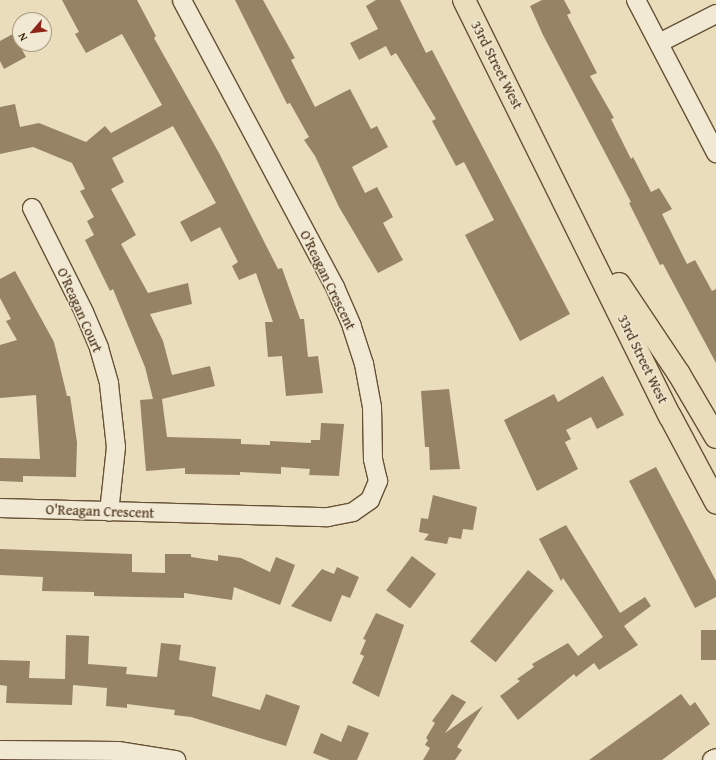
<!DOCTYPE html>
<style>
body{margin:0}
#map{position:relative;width:716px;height:760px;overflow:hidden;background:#e9ddbc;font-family:"Gentium Book Plus",serif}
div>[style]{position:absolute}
.building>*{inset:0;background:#968366;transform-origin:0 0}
.roads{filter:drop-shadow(1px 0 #675136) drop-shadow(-1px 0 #675136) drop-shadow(0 1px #675136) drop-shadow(0 -1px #675136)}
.minor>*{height:18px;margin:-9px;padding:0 9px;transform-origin:9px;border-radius:9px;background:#f1e9d3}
.major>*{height:22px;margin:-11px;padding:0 11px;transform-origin:11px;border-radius:11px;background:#e9ddbc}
span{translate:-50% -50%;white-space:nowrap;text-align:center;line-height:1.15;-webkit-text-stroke:3px #f1e9d3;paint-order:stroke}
.street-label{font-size:14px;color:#3c2209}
.north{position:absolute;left:12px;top:12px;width:40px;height:40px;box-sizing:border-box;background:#f1e9d3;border:1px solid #a99982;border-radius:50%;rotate:242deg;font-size:11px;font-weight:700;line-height:16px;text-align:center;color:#3c2209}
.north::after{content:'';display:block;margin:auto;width:14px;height:18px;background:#8f2418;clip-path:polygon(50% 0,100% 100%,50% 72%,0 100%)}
</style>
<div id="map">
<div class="building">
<div style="clip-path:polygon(62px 0,137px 0,156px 36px,154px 38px,219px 153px,278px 269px,282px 268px,300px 319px,304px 319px,308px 357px,318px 356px,323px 393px,286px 396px,282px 356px,268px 357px,265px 322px,273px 322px,256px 273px,239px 280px,232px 266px,238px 262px,220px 227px,191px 242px,180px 222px,216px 203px,173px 126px,112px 158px,124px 182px,111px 189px,136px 235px,121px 244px,148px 293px,188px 283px,192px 304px,150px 314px,163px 341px,172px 375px,210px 366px,215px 386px,162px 399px,167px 437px,241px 439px,241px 444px,270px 445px,270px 441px,311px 443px,311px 440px,320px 440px,321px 423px,344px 424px,339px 476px,309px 475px,310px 469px,281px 467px,281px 474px,240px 472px,240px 475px,185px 474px,185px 468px,146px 471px,140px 400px,153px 399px,145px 367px,113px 289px,110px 291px,85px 240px,94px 235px,87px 221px,94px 217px,80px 191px,85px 189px,72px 163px,33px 147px,0 154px,0 107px,15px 104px,20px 127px,39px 123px,86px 142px,105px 126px,111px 133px,162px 105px,122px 34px,86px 53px,75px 34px,79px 32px)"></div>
<div style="clip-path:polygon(235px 0,263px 0,295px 58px,291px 60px,315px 107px,350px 89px,371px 129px,377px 126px,388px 147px,352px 167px,365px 193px,377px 187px,393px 217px,383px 223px,403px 260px,378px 273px,339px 207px,315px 156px,304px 140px,309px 137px,290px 103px,287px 104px)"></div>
<div style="clip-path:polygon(376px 0,400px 0,426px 53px,432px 50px,570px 314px,520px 341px,465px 235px,494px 220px,464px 162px,456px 166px,432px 121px,436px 119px,396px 53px,391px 56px,386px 46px,359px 60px,350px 43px,378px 29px,366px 6px)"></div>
<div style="clip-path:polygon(542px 0,564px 0,571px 13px,567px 15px,597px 73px,590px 76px,614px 118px,611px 119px,631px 159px,633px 157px,651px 192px,659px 188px,672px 209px,662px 214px,687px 264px,695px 260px,712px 291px,716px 289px,716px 363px,663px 264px,660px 265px,629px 203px,631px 202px,543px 35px,530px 6px)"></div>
<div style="clip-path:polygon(20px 30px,20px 46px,26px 57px,4px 69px,0 61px,0 41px)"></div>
<div style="clip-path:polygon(15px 271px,54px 342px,67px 396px,70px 396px,77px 442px,76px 477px,23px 476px,23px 482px,0 481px,0 458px,40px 459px,36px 395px,0 398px,0 345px,17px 340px,6px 321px,11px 319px,0 298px,0 279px)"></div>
<div style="clip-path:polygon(603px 376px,624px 415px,597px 429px,591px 417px,566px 430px,571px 439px,565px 442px,578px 469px,537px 491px,504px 420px,554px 394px,558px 402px)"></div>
<div style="clip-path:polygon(449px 389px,460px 469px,430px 470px,429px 447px,425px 447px,421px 391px)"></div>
<div style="clip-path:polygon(656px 467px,716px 581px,716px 597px,695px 608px,629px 481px)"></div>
<div style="clip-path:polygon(433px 495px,477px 507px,473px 530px,463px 529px,461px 539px,449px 537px,447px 544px,424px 540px,429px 534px,419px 532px,421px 518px,428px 519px)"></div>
<div style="clip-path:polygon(566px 525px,620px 613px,645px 597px,651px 606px,624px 626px,638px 645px,599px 670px,594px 663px,576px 677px,574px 674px,518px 720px,500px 696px,520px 681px,517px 679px,534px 667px,532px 664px,568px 643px,578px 656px,603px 637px,563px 578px,561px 581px,539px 539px)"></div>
<div style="clip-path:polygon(0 549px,132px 554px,132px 572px,165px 573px,165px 554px,191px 554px,191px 557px,218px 561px,218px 555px,241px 558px,270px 572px,276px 557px,295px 565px,280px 605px,234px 587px,232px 600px,184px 593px,184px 598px,94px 596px,94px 592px,42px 591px,43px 577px,0 575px)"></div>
<div style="left:412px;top:556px;width:30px;height:43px;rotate:37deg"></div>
<div style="clip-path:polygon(337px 567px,359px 577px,350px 598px,342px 595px,331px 622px,291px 606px,322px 569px,334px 574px)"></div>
<div style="left:528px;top:570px;width:33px;height:92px;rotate:39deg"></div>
<div style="clip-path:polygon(376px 613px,404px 625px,379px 697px,352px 683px,364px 656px,360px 654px,366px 640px,363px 639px)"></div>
<div style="left:701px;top:630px;width:15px;height:30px"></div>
<div style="clip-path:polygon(66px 635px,89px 636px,88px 664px,127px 667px,126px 674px,157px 677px,161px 643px,181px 645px,179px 660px,216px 667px,212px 696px,260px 710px,266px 694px,300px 706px,286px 746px,191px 717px,174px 715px,175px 710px,127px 704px,127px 708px,106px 706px,107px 688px,73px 685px,72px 705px,6px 703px,7px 686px,0 685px,0 660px,30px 661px,29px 678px,65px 679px)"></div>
<div style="clip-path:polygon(452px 694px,466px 702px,445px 733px,483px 706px,457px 747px,462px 750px,455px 760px,423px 760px,430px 748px,425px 745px,428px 740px,426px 738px,435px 723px,432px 721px)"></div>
<div style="clip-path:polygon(681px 694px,690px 706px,695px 702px,710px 724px,662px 760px,589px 760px)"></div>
<div style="clip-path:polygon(348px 725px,369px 733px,357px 760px,330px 760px,313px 753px,321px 733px,341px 742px)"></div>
</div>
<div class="roads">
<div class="minor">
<div style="left:636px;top:0;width:173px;rotate:62.4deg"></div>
<div style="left:659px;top:43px;width:64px;rotate:-27deg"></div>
<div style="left:32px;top:208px;width:116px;rotate:63.4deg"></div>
<div style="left:84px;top:312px;width:39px;rotate:67deg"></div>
<div style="left:99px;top:348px;width:37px;rotate:74deg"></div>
<div style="left:109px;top:384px;width:63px;rotate:83.7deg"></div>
<div style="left:116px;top:447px;width:65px;rotate:96.1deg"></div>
<div style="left:0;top:508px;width:328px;rotate:1.6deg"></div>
<div style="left:328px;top:517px;width:25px;rotate:-11deg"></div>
<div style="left:353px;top:512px;width:21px;rotate:-35deg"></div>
<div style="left:370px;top:500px;width:21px;rotate:-67deg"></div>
<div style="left:378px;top:481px;width:23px;rotate:-103deg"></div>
<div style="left:373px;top:459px;width:52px;rotate:-91.1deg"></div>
<div style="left:372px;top:407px;width:44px;rotate:-100.5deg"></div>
<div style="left:364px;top:364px;width:40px;rotate:-108deg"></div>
<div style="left:352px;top:326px;width:43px;rotate:-113.6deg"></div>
<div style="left:335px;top:287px;width:325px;rotate:-118.1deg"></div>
<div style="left:0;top:750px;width:118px;rotate:0.5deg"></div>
<div style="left:118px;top:751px;width:59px;rotate:8.8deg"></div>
<div style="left:712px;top:760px;width:4px;rotate:-27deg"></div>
</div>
<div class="major">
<div style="left:464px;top:0;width:464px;rotate:63.7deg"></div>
<div style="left:670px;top:416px;width:98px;rotate:61.9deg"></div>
<div style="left:619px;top:284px;width:108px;rotate:56.3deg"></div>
<div style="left:679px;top:374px;width:73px;rotate:59.6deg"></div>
</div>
</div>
<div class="street-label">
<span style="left:497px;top:65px;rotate:63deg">33rd Street West</span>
<span style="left:328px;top:280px;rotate:64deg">O'Reagan Crescent</span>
<span style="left:80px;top:310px;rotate:66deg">O'Reagan Court</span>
<span style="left:643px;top:359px;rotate:64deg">33rd Street West</span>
<span style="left:100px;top:511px;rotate:2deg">O'Reagan Crescent</span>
</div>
<div class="north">N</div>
</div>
